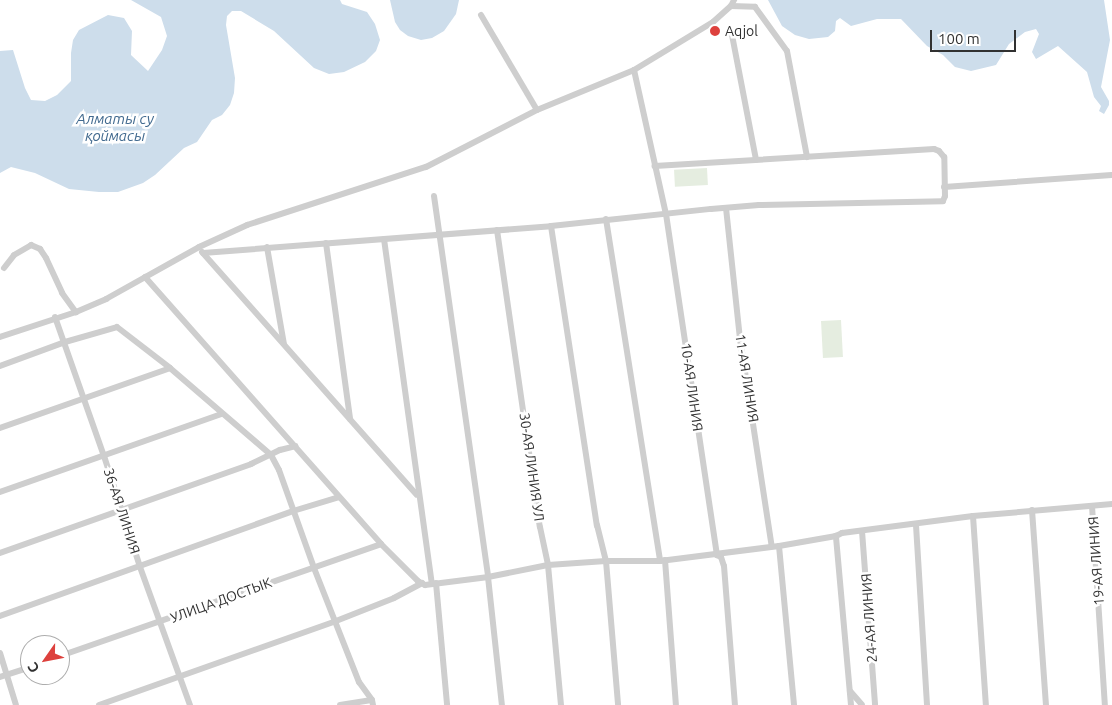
<!DOCTYPE html>
<meta charset="utf-8">
<style>
body{margin:0}
#map{position:relative;width:1112px;height:705px;overflow:hidden;background:#fff;font-family:Ubuntu,sans-serif}
div>[style]{position:absolute}
.green>*{inset:0;background:#e5ede0;transform-origin:0 0}
.water>*{inset:0;background:#cdddeb}
.minor>*{height:6px;margin:-3px;padding:0 3px;transform-origin:3px;border-radius:3px;background:#cecece}
.dots>*{width:14px;height:14px;translate:-50% -50%;box-sizing:border-box;border:2px solid #fff;border-radius:50%}
span{translate:-50% -50%;white-space:nowrap;text-align:center;line-height:1.15;-webkit-text-stroke:5px #fff;paint-order:stroke}
.poi-label{font-size:14px;color:#313131}
.left{translate:0 -50%;text-align:left}
.street-label{font-size:14px;color:#313131}
.water-label{font-size:15px;color:#426a8f;font-style:italic}
.north{position:absolute;left:20px;top:635px;width:50px;height:50px;box-sizing:border-box;background:#fff;border:1px solid #adadad;border-radius:50%;rotate:237deg;font-size:14px;font-weight:700;line-height:20px;text-align:center;color:#313131}
.north::after{content:'';display:block;margin:auto;width:18px;height:22px;background:#dd413d;clip-path:polygon(50% 0,100% 100%,50% 72%,0 100%)}
.scale{position:absolute;left:930px;top:30px;width:86px;height:22px;box-sizing:border-box;border:2px solid #313131;border-top:0;padding-left:6px;font-size:15px;line-height:18px;white-space:nowrap;color:#313131;-webkit-text-stroke:4px #fff;paint-order:stroke}
</style>
<div id="map">
<div class="green">
<div style="left:707px;top:168px;width:17px;height:33px;rotate:87deg"></div>
<div style="left:841px;top:320px;width:37px;height:20px;rotate:87deg"></div>
</div>
<div class="water">
<div style="clip-path:polygon(131px 0,340px 0,342px 4px,367px 12px,375px 24px,380px 40px,376px 51px,365px 62px,344px 72px,329px 74px,314px 68px,274px 31px,241px 11px,232px 11px,227px 16px,226px 25px,235px 78px,234px 93px,230px 105px,222px 115px,212px 120px,197px 142px,184px 148px,155px 175px,143px 183px,118px 192px,99px 192px,69px 189px,35px 173px,11px 167px,0 173px,0 51px,13px 50px,25px 88px,31px 100px,45px 101px,57px 95px,71px 81px,71px 53px,73px 40px,79px 30px,108px 15px,124px 18px,132px 31px,131px 55px,148px 71px,162px 50px,167px 36px,161px 17px)"></div>
<div style="clip-path:polygon(390px 0,459px 0,456px 14px,444px 31px,432px 38px,421px 40px,408px 36px,400px 30px,395px 22px)"></div>
<div style="clip-path:polygon(768px 0,1104px 0,1110px 40px,1101px 87px,1109px 101px,1109px 105px,1104px 114px,1099px 111px,1101px 106px,1094px 97px,1087px 72px,1058px 46px,1036px 59px,1032px 52px,1039px 34px,1036px 29px,1025px 32px,1009px 44px,996px 65px,971px 71px,955px 67px,943px 55px,927px 46px,901px 19px,877px 19px,851px 26px,840px 18px,836px 21px,835px 31px,828px 37px,809px 39px,795px 35px,782px 26px)"></div>
</div>
<div class="minor">
<div style="left:731px;top:6px;width:24px;rotate:2deg"></div>
<div style="left:755px;top:7px;width:54px;rotate:54deg"></div>
<div style="left:787px;top:51px;width:108px;rotate:79.3deg"></div>
<div style="left:481px;top:15px;width:110px;rotate:59.5deg"></div>
<div style="left:732px;top:35px;width:127px;rotate:79.1deg"></div>
<div style="left:634px;top:70px;width:148px;rotate:77.5deg"></div>
<div style="left:666px;top:214px;width:345px;rotate:81.5deg"></div>
<div style="left:717px;top:555px;width:4px;rotate:27deg"></div>
<div style="left:721px;top:557px;width:9px;rotate:72deg"></div>
<div style="left:724px;top:566px;width:139px;rotate:85.5deg"></div>
<div style="left:944px;top:187px;width:168px;rotate:-4.1deg"></div>
<div style="left:434px;top:196px;width:385px;rotate:81.9deg"></div>
<div style="left:488px;top:577px;width:129px;rotate:83.8deg"></div>
<div style="left:726px;top:208px;width:132px;rotate:83.9deg"></div>
<div style="left:740px;top:339px;width:210px;rotate:81.3deg"></div>
<div style="left:606px;top:219px;width:346px;rotate:81deg"></div>
<div style="left:551px;top:226px;width:303px;rotate:81.3deg"></div>
<div style="left:597px;top:525px;width:37px;rotate:76deg"></div>
<div style="left:606px;top:561px;width:144px;rotate:85.2deg"></div>
<div style="left:497px;top:230px;width:300px;rotate:81.8deg"></div>
<div style="left:540px;top:527px;width:39px;rotate:78deg"></div>
<div style="left:548px;top:565px;width:141px;rotate:84.7deg"></div>
<div style="left:384px;top:239px;width:347px;rotate:82.1deg"></div>
<div style="left:326px;top:243px;width:178px;rotate:82.2deg"></div>
<div style="left:267px;top:247px;width:98px;rotate:80.1deg"></div>
<div style="left:202px;top:252px;width:324px;rotate:48.5deg"></div>
<div style="left:203px;top:253px;width:349px;rotate:-4.4deg"></div>
<div style="left:551px;top:226px;width:161px;rotate:-6.1deg"></div>
<div style="left:711px;top:209px;width:48px;rotate:-4.8deg"></div>
<div style="left:759px;top:205px;width:184px;rotate:-1.2deg"></div>
<div style="left:943px;top:201px;width:5px;rotate:-68deg"></div>
<div style="left:945px;top:196px;width:39px;rotate:-91deg"></div>
<div style="left:944px;top:157px;width:8px;rotate:-130deg"></div>
<div style="left:939px;top:151px;width:5px;rotate:-158deg"></div>
<div style="left:934px;top:149px;width:280px;rotate:176.5deg"></div>
<div style="left:4px;top:268px;width:16px;rotate:-52deg"></div>
<div style="left:14px;top:255px;width:20px;rotate:-30deg"></div>
<div style="left:31px;top:245px;width:10px;rotate:24deg"></div>
<div style="left:40px;top:249px;width:11px;rotate:56deg"></div>
<div style="left:46px;top:258px;width:38px;rotate:65deg"></div>
<div style="left:62px;top:293px;width:24px;rotate:54deg"></div>
<div style="left:145px;top:277px;width:356px;rotate:48.5deg"></div>
<div style="left:381px;top:544px;width:52px;rotate:45deg"></div>
<div style="left:418px;top:581px;width:8px;rotate:30deg"></div>
<div style="left:425px;top:585px;width:64px;rotate:-7.2deg"></div>
<div style="left:488px;top:577px;width:61px;rotate:-11.3deg"></div>
<div style="left:548px;top:565px;width:58px;rotate:-3.9deg"></div>
<div style="left:606px;top:561px;width:54px"></div>
<div style="left:660px;top:561px;width:120px;rotate:-7.2deg"></div>
<div style="left:779px;top:546px;width:58px;rotate:-10deg"></div>
<div style="left:55px;top:317px;width:147px;rotate:70.6deg"></div>
<div style="left:104px;top:456px;width:117px;rotate:72deg"></div>
<div style="left:140px;top:567px;width:147px;rotate:70.1deg"></div>
<div style="left:0;top:337px;width:80px;rotate:-18.2deg"></div>
<div style="left:76px;top:312px;width:33px;rotate:-23deg"></div>
<div style="left:106px;top:299px;width:107px;rotate:-29.2deg"></div>
<div style="left:199px;top:247px;width:53px;rotate:-24.6deg"></div>
<div style="left:247px;top:225px;width:188px;rotate:-18deg"></div>
<div style="left:426px;top:167px;width:125px;rotate:-27.2deg"></div>
<div style="left:537px;top:110px;width:105px;rotate:-22.4deg"></div>
<div style="left:634px;top:70px;width:92px;rotate:-31.3deg"></div>
<div style="left:713px;top:22px;width:24px;rotate:-42deg"></div>
<div style="left:731px;top:6px;width:7px;rotate:-63deg"></div>
<div style="left:0;top:366px;width:69px;rotate:-20.3deg"></div>
<div style="left:65px;top:342px;width:54px;rotate:-16.1deg"></div>
<div style="left:117px;top:327px;width:67px;rotate:37.7deg"></div>
<div style="left:170px;top:368px;width:133px;rotate:40.7deg"></div>
<div style="left:271px;top:455px;width:17px;rotate:62deg"></div>
<div style="left:279px;top:470px;width:104px;rotate:70.3deg"></div>
<div style="left:314px;top:568px;width:123px;rotate:68.5deg"></div>
<div style="left:359px;top:682px;width:22px;rotate:54deg"></div>
<div style="left:0;top:428px;width:180px;rotate:-19.4deg"></div>
<div style="left:0;top:492px;width:234px;rotate:-19.4deg"></div>
<div style="left:1092px;top:506px;width:199px;rotate:86.3deg"></div>
<div style="left:1032px;top:510px;width:196px;rotate:85.9deg"></div>
<div style="left:973px;top:516px;width:189px;rotate:86.1deg"></div>
<div style="left:916px;top:525px;width:180px;rotate:86.5deg"></div>
<div style="left:862px;top:531px;width:174px;rotate:85.7deg"></div>
<div style="left:779px;top:546px;width:160px;rotate:84.6deg"></div>
<div style="left:0;top:553px;width:266px;rotate:-19.5deg"></div>
<div style="left:251px;top:464px;width:32px;rotate:-26deg"></div>
<div style="left:280px;top:450px;width:16px;rotate:-14deg"></div>
<div style="left:665px;top:560px;width:145px;rotate:85.7deg"></div>
<div style="left:436px;top:583px;width:122px;rotate:84.8deg"></div>
<div style="left:0;top:616px;width:311px;rotate:-19.7deg"></div>
<div style="left:293px;top:511px;width:48px;rotate:-16.9deg"></div>
<div style="left:0;top:653px;width:54px;rotate:72.9deg"></div>
<div style="left:60px;top:656px;width:340px;rotate:-19.2deg"></div>
<div style="left:0;top:677px;width:32px;rotate:-18deg"></div>
<div style="left:850px;top:691px;width:18px;rotate:49deg"></div>
<div style="left:99px;top:705px;width:251px;rotate:-19.5deg"></div>
<div style="left:336px;top:621px;width:62px;rotate:-21.6deg"></div>
<div style="left:394px;top:598px;width:32px;rotate:-28deg"></div>
<div style="left:340px;top:705px;width:32px;rotate:-9deg"></div>
<div style="left:372px;top:700px;width:5px;rotate:79deg"></div>
<div style="left:851px;top:705px;width:170px;rotate:-95.1deg"></div>
<div style="left:836px;top:536px;width:7px;rotate:-27deg"></div>
<div style="left:842px;top:533px;width:132px;rotate:-7.4deg"></div>
<div style="left:973px;top:516px;width:140px;rotate:-4.9deg"></div>
</div>
<div class="dots">
<div style="left:715px;top:31px;background:#dd413d"></div>
</div>
<div class="poi-label">
<span class="left" style="left:725px;top:31px">Aqjol</span>
</div>
<div class="street-label">
<span style="left:747px;top:378px;rotate:81deg">11-АЯ ЛИНИЯ</span>
<span style="left:692px;top:387px;rotate:82deg">10-АЯ ЛИНИЯ</span>
<span style="left:532px;top:467px;rotate:82deg">30-АЯ ЛИНИЯ УЛ</span>
<span style="left:122px;top:511px;rotate:72deg">36-АЯ ЛИНИЯ</span>
<span style="left:1096px;top:561px;rotate:-94deg">19-АЯ ЛИНИЯ</span>
<span style="left:221px;top:600px;rotate:-20deg">УЛИЦА ДОСТЫК</span>
<span style="left:869px;top:618px;rotate:-94deg">24-АЯ ЛИНИЯ</span>
</div>
<div class="water-label">
<span style="left:115px;top:127px">Алматы су<br>қоймасы</span>
</div>
<div class="north">С</div>
<div class="scale">100 m</div>
</div>
